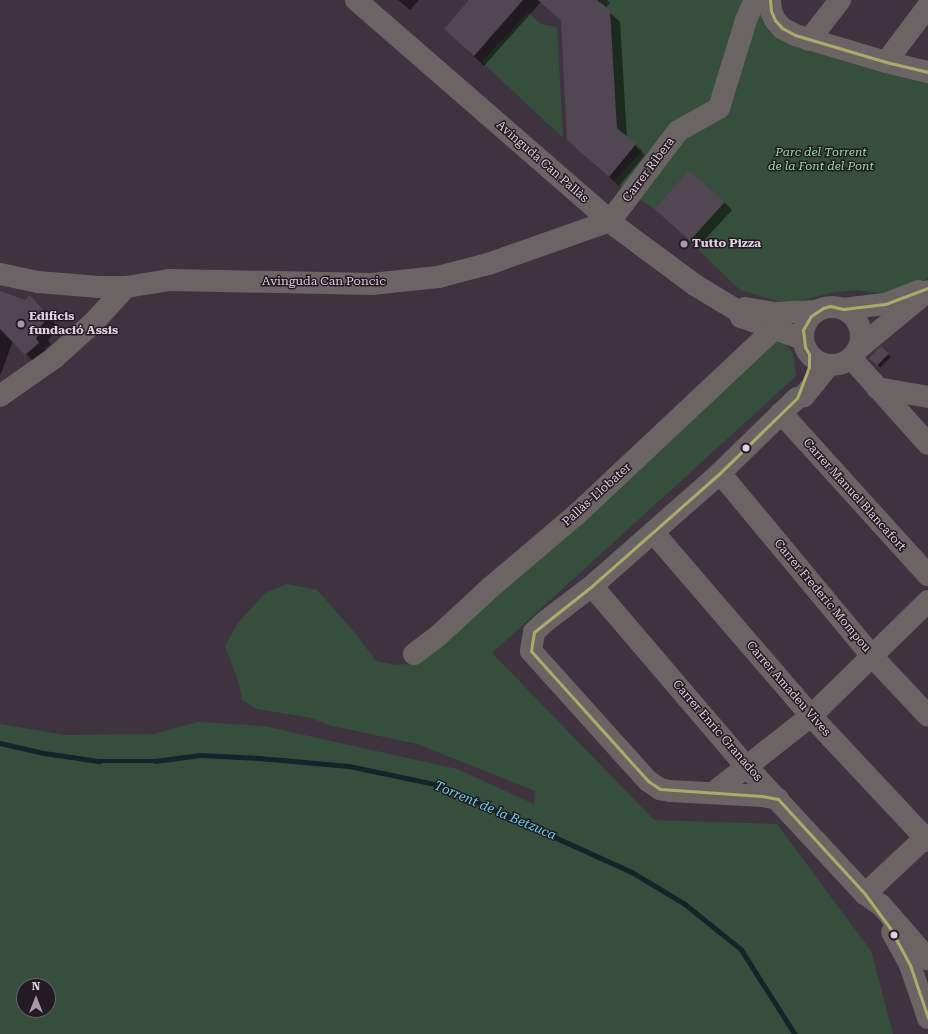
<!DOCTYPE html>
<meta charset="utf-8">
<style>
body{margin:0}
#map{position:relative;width:928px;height:1034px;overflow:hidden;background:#3e333f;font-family:"Roboto Serif",serif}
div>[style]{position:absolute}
.green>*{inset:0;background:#364f3c}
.shadow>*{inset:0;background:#0007;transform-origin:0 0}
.stream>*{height:4.5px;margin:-2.25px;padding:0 2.25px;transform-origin:2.25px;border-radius:2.25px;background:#10262a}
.building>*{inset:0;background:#504752;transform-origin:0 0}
.minor>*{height:22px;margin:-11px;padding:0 11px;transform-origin:11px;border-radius:11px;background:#6a6465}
.minor>.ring{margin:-11px;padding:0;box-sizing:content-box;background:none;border:22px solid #6a6465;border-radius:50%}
.bus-1>*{height:3px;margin:-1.5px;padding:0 1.5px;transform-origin:1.5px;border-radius:1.5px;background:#acac6a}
.dots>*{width:11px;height:11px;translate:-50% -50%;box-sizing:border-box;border:2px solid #241a24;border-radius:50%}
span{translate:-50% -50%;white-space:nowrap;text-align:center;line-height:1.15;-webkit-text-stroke:3px #241a24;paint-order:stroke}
.park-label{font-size:12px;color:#94dea3;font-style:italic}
.street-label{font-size:12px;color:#dfd2e0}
.poi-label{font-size:12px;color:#dfd2e0;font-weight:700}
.left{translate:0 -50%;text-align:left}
.water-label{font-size:13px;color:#5fd7ea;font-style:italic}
.north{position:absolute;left:16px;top:978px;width:40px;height:40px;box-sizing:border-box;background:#241a24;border:1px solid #6f646f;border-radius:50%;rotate:0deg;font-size:11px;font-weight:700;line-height:16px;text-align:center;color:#dfd2e0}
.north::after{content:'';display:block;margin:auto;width:14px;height:18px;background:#a79aa8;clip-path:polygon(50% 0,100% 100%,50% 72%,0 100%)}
</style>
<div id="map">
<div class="green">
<div style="clip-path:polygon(597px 0,759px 0,759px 10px,765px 26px,786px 42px,928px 77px,928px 278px,920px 284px,889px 294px,857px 290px,830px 293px,799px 301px,778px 301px,740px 290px,689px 241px,724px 202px,689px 170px,654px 209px,614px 181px,643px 150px,617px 128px,610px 10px)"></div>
<div style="clip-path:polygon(528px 12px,541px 24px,557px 27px,563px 138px,482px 62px)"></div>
<div style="clip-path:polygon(evenodd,769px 340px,782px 340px,793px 353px,796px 376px,492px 653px,654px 820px,777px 824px,871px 951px,893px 1034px,0 1034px,0 724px,64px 735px,153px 734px,198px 722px,264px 726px,457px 769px,534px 804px,535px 791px,417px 744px,328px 725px,312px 718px,257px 709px,242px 700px,239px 683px,225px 646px,238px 623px,265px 593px,287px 584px,317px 590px,356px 634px,376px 661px,396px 665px,418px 663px,429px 656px,769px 340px,24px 986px,48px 986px,48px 1010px,24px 1010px,24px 986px)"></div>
</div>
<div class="shadow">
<div style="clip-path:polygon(398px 0,419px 0,410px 10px)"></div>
<div style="clip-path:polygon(471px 0,607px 0,610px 3px,605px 8px,620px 22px,627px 138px,645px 155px,619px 186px,579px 150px,562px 21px,541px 2px,484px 66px,456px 39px)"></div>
<div style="clip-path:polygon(724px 202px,732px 210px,698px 247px,663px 216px)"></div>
<div style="clip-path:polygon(0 292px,25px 301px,30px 297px,59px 328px,48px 340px,51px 344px,45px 349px,49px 353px,36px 364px,13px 341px,0 376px)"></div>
<div style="left:881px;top:347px;width:14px;height:15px;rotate:45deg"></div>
</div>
<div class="stream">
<div style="left:0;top:743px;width:45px;rotate:12.8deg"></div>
<div style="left:44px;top:753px;width:56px;rotate:8.3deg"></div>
<div style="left:99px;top:761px;width:56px"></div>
<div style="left:155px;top:761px;width:45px;rotate:-7.6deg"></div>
<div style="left:200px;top:755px;width:59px;rotate:2.9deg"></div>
<div style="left:259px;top:758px;width:90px;rotate:5.1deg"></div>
<div style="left:349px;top:766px;width:93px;rotate:11.8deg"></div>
<div style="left:440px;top:785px;width:211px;rotate:24.4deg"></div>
<div style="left:632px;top:872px;width:62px;rotate:31.1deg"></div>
<div style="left:685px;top:904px;width:72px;rotate:38.8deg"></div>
<div style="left:741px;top:949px;width:101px;rotate:57.6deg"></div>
</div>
<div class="building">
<div style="clip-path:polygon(469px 0,523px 0,474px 56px,444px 29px)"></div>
<div style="clip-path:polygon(538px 0,597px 0,610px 10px,617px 128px,636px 144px,609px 177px,567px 140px,561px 21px)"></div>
<div style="left:689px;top:170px;width:48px;height:52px;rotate:42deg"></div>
<div style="clip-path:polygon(0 291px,25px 300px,30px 295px,49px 317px,38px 329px,41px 333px,36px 338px,39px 343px,25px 355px,0 329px)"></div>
<div style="left:881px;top:346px;width:11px;height:17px;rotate:45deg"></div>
</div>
<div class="minor">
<div style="left:356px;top:0;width:347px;rotate:41deg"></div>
<div style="left:618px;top:228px;width:96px;rotate:36.5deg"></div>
<div style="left:695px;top:285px;width:50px;rotate:31.2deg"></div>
<div style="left:738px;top:311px;width:7px;rotate:63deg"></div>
<div style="left:741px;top:317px;width:66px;rotate:19.5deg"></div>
<div style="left:770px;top:0;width:11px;rotate:85deg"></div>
<div style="left:771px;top:11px;width:10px;rotate:66deg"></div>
<div style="left:775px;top:20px;width:11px;rotate:49deg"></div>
<div style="left:782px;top:28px;width:15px;rotate:28deg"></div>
<div style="left:795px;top:35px;width:95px;rotate:16.5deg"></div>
<div style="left:886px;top:62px;width:43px;rotate:13.4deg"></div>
<div style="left:809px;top:40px;width:51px;rotate:-52.2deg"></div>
<div style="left:886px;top:62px;width:70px;rotate:-53.1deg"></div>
<div style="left:0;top:274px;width:39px;rotate:12deg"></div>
<div style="left:38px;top:282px;width:61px;rotate:4.7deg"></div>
<div style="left:99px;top:287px;width:27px"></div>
<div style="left:126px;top:287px;width:45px;rotate:-9deg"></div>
<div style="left:170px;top:280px;width:202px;rotate:1.1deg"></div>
<div style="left:372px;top:284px;width:66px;rotate:-6.1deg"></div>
<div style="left:438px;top:277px;width:52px;rotate:-14.6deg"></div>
<div style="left:488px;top:264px;width:129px;rotate:-19.4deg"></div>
<div style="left:610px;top:221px;width:113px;rotate:-52.9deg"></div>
<div style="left:678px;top:131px;width:47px;rotate:-29.3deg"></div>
<div style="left:719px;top:108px;width:92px;rotate:-72.9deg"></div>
<div style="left:746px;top:20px;width:22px;rotate:-66deg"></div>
<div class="ring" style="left:803px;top:307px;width:36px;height:36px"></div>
<div style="left:745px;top:308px;width:27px;rotate:10deg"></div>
<div style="left:772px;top:313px;width:45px;rotate:-2.5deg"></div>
<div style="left:843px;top:309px;width:42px;rotate:-6.8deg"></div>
<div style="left:885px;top:304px;width:36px;rotate:-21deg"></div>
<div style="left:859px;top:348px;width:89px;rotate:-39.6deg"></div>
<div style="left:851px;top:358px;width:115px;rotate:48.2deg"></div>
<div style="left:877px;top:388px;width:52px;rotate:10deg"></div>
<div style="left:0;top:396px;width:66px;rotate:-35.1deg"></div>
<div style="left:54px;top:358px;width:52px;rotate:-41.9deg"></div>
<div style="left:93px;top:323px;width:49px;rotate:-47.5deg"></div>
<div style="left:781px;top:413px;width:219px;rotate:47.8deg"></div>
<div style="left:720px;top:473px;width:236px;rotate:50.3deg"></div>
<div style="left:871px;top:655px;width:83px;rotate:46.9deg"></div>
<div style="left:653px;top:532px;width:243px;rotate:49.3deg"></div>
<div style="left:811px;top:716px;width:171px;rotate:46.9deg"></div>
<div style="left:592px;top:586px;width:237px;rotate:49.5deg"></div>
<div style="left:746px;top:766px;width:175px;rotate:47.1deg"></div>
<div style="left:865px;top:894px;width:19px;rotate:35deg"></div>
<div style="left:881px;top:905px;width:72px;rotate:49deg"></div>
<div style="left:414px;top:654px;width:31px;rotate:-37deg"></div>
<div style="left:439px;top:635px;width:71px;rotate:-42.7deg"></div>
<div style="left:491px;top:587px;width:111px;rotate:-40.3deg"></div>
<div style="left:576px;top:515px;width:272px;rotate:-43.2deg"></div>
<div style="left:713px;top:793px;width:125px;rotate:-38.2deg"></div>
<div style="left:811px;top:716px;width:164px;rotate:-44.5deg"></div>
<div style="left:778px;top:799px;width:16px;rotate:-169deg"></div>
<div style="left:762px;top:796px;width:92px;rotate:-176.9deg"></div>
<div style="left:670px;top:791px;width:10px;rotate:-169deg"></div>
<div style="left:660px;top:789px;width:14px;rotate:-146deg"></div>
<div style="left:648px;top:781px;width:175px;rotate:-132deg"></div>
<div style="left:531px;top:651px;width:19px;rotate:-81deg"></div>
<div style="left:534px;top:632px;width:16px;rotate:-43deg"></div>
<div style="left:546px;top:621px;width:58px;rotate:-37.3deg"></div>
<div style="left:592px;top:586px;width:171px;rotate:-41.4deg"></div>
<div style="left:720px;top:473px;width:107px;rotate:-44.2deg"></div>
<div style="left:797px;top:398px;width:7px;rotate:-16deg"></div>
<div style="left:804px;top:396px;width:40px;rotate:-51deg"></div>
<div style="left:865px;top:894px;width:86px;rotate:-43.1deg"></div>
<div style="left:892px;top:932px;width:38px;rotate:61deg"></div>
<div style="left:910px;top:965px;width:56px;rotate:71.2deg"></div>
</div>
<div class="bus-1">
<div style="left:770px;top:0;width:11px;rotate:85deg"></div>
<div style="left:771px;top:11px;width:10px;rotate:66deg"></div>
<div style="left:775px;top:20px;width:11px;rotate:49deg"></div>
<div style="left:782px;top:28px;width:15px;rotate:28deg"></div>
<div style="left:795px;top:35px;width:95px;rotate:16.5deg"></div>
<div style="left:886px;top:62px;width:43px;rotate:13.4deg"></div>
<div style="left:928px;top:288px;width:46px;rotate:159.6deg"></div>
<div style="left:885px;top:304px;width:42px;rotate:173.2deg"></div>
<div style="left:843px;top:309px;width:13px;rotate:-167deg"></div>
<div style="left:830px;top:306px;width:7px;rotate:164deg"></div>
<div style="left:823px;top:308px;width:14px;rotate:146deg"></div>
<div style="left:811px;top:316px;width:16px;rotate:120deg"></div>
<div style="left:803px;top:330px;width:17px;rotate:83deg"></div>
<div style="left:805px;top:347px;width:8px;rotate:60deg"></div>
<div style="left:809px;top:354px;width:13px;rotate:90deg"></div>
<div style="left:809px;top:367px;width:33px;rotate:111deg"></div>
<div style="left:797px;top:398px;width:107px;rotate:135.8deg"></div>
<div style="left:720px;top:473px;width:171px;rotate:138.6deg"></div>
<div style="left:592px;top:586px;width:74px;rotate:141.6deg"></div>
<div style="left:534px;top:632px;width:19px;rotate:99deg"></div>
<div style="left:531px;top:651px;width:175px;rotate:48deg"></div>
<div style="left:648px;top:781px;width:14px;rotate:34deg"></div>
<div style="left:660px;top:789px;width:102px;rotate:3.9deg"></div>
<div style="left:762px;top:796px;width:16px;rotate:11deg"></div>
<div style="left:778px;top:799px;width:129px;rotate:47.5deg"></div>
<div style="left:865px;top:894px;width:42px;rotate:53.7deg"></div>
<div style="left:890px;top:928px;width:42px;rotate:61.6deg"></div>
<div style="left:910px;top:965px;width:56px;rotate:71.2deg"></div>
</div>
<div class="dots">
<div style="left:684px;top:244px;background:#a79aa8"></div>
<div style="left:21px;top:324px;background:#a79aa8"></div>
<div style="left:746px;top:448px;background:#dfd2e0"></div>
<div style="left:894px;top:935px;background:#dfd2e0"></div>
</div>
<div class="park-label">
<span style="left:821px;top:160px">Parc del Torrent<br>de la Font del Pont</span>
</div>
<div class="street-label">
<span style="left:542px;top:162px;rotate:41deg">Avinguda Can Pallàs</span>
<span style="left:649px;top:170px;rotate:-53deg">Carrer Ribera</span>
<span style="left:324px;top:282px">Avinguda Can Poncic</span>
<span style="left:597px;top:495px;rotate:-42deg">Pallàs-Llobater</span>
<span style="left:854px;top:495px;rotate:48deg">Carrer Manuel Blancafort</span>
<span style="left:822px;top:596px;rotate:50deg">Carrer Frederic Mompou</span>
<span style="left:788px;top:689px;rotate:49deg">Carrer Amadeu Vives</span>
<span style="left:717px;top:731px;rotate:49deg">Carrer Enric Granados</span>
</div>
<div class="poi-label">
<span class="left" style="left:692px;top:244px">Tutto Pizza</span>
<span class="left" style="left:29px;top:324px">Edificis<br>fundació Assis</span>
</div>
<div class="water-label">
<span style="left:495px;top:811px;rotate:23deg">Torrent de la Betzuca</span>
</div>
<div class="north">N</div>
</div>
